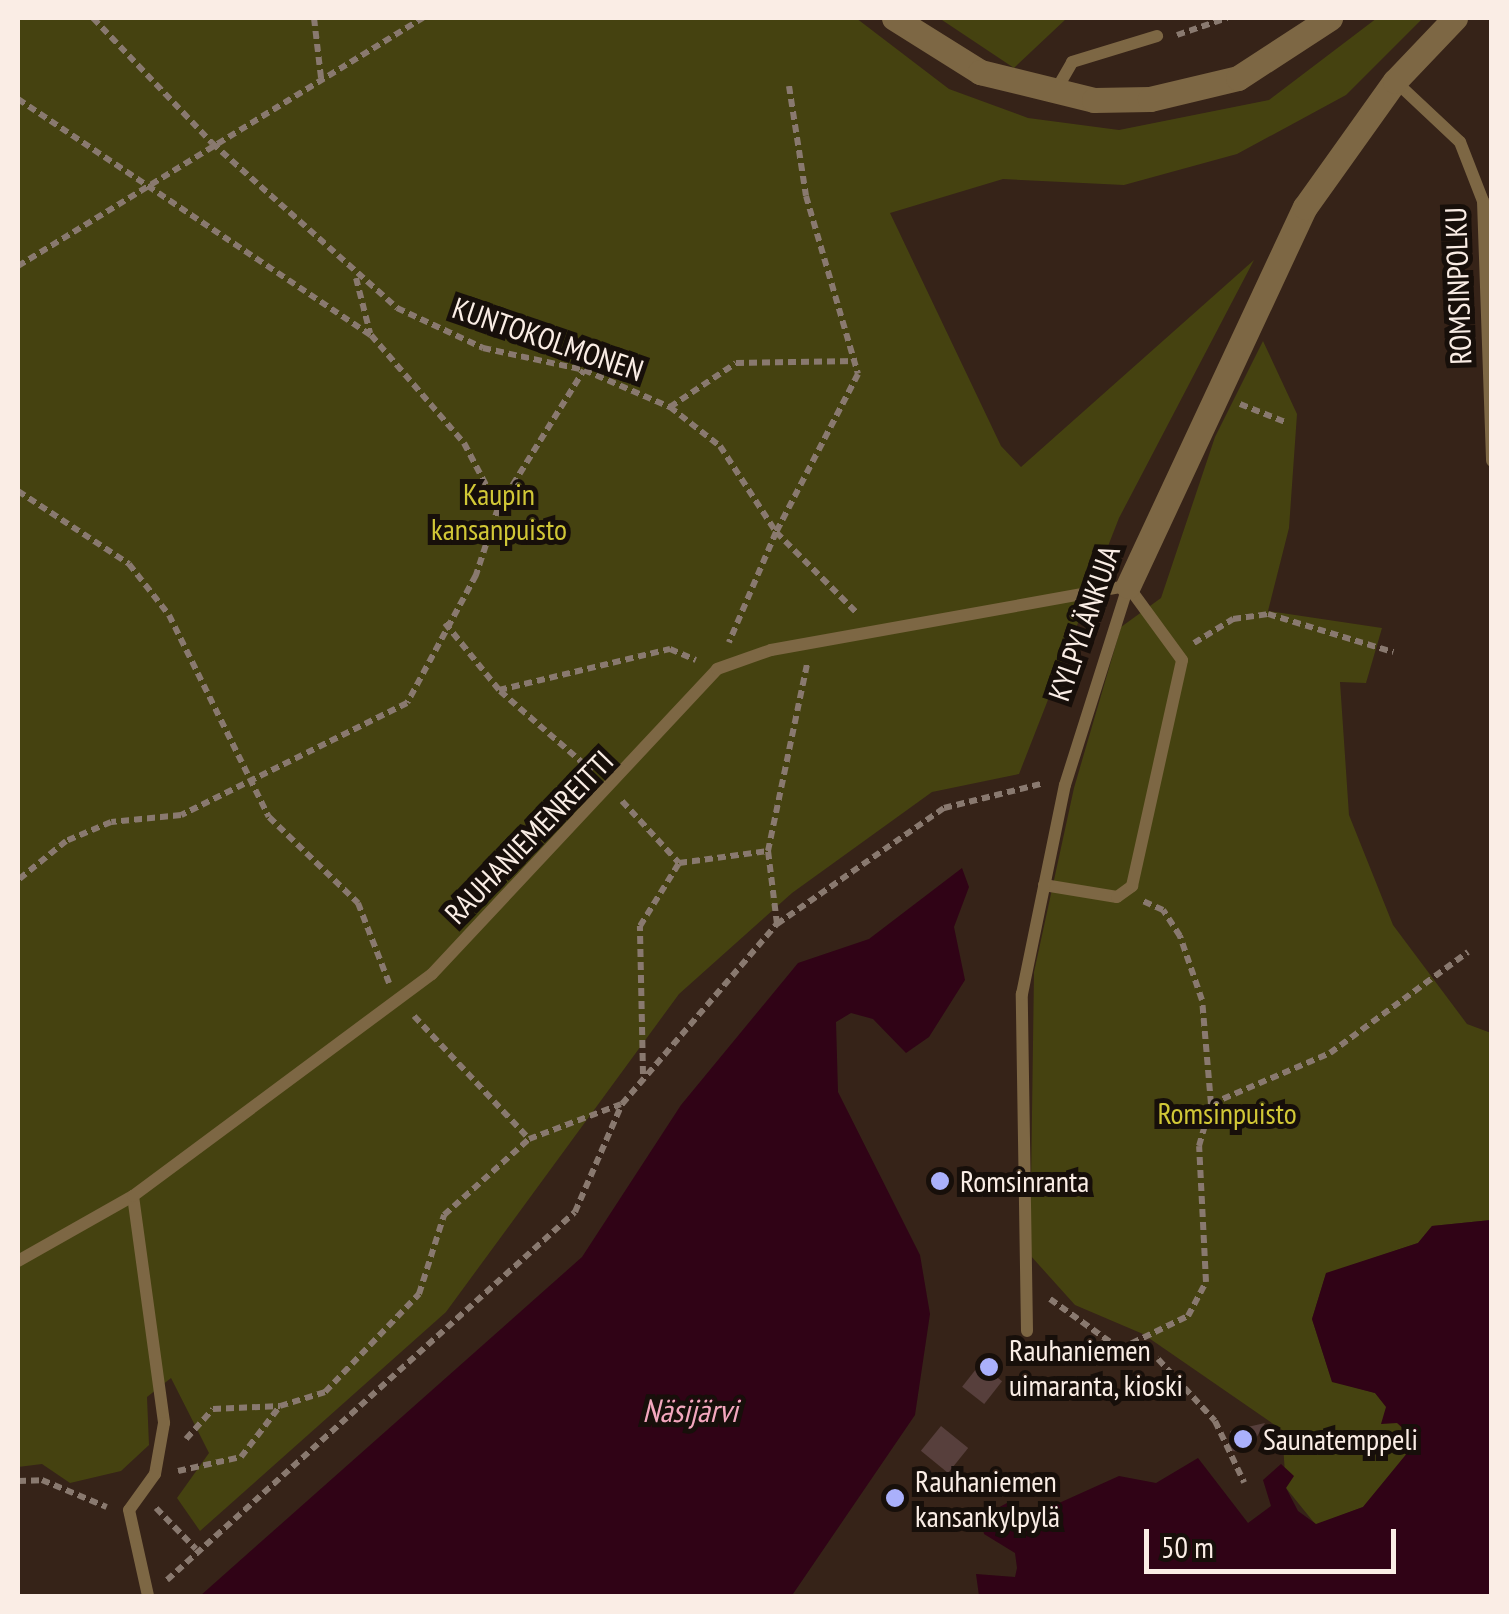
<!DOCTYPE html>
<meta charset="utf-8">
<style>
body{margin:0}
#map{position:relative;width:1509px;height:1614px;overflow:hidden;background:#362318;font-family:"PT Sans Narrow",sans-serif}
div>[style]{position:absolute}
.green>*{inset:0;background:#454210}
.water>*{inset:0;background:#300316}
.building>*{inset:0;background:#573f3c;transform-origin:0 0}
.path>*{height:6px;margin-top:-3px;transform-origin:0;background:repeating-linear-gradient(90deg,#89796f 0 8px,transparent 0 13px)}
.service>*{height:12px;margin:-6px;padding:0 6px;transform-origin:6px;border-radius:6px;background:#7d6744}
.minor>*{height:25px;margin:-12.5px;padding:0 12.5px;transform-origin:12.5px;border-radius:12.5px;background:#7d6744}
.tertiary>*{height:25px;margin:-12.5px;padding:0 12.5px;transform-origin:12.5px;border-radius:12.5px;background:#7d6744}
.dots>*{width:28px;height:28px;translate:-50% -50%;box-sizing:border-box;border:5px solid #170f0a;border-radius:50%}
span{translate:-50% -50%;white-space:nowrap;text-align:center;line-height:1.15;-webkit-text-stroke:10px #170f0a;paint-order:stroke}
.street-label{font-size:30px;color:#faede5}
.park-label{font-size:30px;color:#d1c736}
.poi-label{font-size:30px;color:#faede5}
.left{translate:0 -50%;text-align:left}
.water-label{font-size:32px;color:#f3a7be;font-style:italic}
.frame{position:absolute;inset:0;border:20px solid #faede5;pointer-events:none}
.scale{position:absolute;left:1144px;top:1529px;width:252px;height:45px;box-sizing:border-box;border:5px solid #faede5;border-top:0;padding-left:12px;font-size:30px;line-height:35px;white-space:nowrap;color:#faede5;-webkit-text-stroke:8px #170f0a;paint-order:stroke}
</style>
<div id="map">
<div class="green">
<div style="clip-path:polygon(18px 18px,856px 18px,949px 89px,1028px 118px,1119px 130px,1269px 100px,1377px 18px,1423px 18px,1346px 95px,1237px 154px,1124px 185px,1003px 179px,890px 213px,1001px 446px,1021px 467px,1254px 260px,1119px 518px,1019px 774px,932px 792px,792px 893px,679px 994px,446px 1312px,200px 1531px,177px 1498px,209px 1453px,171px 1378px,147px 1397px,149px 1445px,121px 1471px,70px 1483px,42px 1464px,18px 1467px)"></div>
<div style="clip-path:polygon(939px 18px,1067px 18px,1014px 68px)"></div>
<div style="clip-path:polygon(1263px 341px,1297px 414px,1289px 528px,1268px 611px,1382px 628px,1366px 683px,1340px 682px,1349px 815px,1393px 925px,1467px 1024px,1491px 1033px,1491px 1220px,1432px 1226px,1418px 1243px,1326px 1274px,1312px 1319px,1332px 1381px,1375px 1393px,1418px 1441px,1363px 1507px,1316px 1525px,1286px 1488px,1282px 1430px,1143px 1334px,1075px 1305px,1030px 1255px,1034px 972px,1074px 788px,1121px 627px,1161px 598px,1215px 437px)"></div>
</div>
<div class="water">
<div style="clip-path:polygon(962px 868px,969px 887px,954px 927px,965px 980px,929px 1037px,906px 1053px,873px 1019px,851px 1013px,836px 1022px,838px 1092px,920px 1255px,930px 1314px,915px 1415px,793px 1594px,200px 1596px,582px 1257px,681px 1105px,798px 963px,869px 939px)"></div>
<div style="clip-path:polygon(1491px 1220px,1491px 1596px,979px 1596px,976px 1574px,1015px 1577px,1017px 1568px,1015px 1553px,984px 1534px,981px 1517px,1007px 1503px,1046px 1525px,1048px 1508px,1119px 1476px,1156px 1483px,1198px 1458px,1248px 1523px,1271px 1506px,1263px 1480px,1281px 1464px,1294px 1476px,1286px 1488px,1298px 1511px,1316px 1524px,1363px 1507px,1417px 1441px,1397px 1423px,1381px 1424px,1386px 1407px,1375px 1393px,1332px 1382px,1312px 1319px,1326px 1273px,1418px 1243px,1432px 1226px)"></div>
</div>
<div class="building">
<div style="left:980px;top:1364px;width:28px;height:29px;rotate:38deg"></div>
<div style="clip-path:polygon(1265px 1423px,1248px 1452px,1230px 1451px,1230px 1431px)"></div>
<div style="left:941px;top:1426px;width:35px;height:32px;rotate:39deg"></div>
</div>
<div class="path">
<div style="left:93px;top:18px;width:173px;rotate:46.4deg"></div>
<div style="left:212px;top:143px;width:248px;rotate:41.7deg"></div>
<div style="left:397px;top:308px;width:95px;rotate:24.9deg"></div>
<div style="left:483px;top:348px;width:103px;rotate:12.3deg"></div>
<div style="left:584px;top:370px;width:94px;rotate:23.3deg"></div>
<div style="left:670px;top:407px;width:63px;rotate:38deg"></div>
<div style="left:720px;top:446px;width:103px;rotate:56.9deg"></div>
<div style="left:776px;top:532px;width:120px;rotate:113.1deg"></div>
<div style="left:314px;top:18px;width:60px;rotate:83.3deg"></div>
<div style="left:1177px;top:35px;width:53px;rotate:-18.8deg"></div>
<div style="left:789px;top:86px;width:111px;rotate:81.2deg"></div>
<div style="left:806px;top:196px;width:185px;rotate:73.7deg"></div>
<div style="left:858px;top:374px;width:178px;rotate:117.4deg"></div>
<div style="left:776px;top:532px;width:115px;rotate:45deg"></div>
<div style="left:18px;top:99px;width:425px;rotate:33.8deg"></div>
<div style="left:371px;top:335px;width:143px;rotate:49.3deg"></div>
<div style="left:464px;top:443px;width:73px;rotate:62.4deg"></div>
<div style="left:498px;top:508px;width:71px;rotate:108.2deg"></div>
<div style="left:476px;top:575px;width:145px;rotate:118.3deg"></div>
<div style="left:407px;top:703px;width:252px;rotate:153.6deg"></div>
<div style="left:181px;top:815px;width:70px;rotate:174.3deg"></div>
<div style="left:111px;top:822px;width:49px;rotate:157.1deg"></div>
<div style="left:66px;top:841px;width:62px;rotate:140.9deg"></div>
<div style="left:18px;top:266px;width:475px;rotate:-31.5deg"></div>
<div style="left:356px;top:278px;width:57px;rotate:75.7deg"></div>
<div style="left:1240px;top:404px;width:48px;rotate:21.8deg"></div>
<div style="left:670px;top:407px;width:79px;rotate:-33.7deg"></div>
<div style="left:736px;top:363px;width:121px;rotate:-0.9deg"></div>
<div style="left:18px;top:491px;width:133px;rotate:33.3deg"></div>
<div style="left:129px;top:564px;width:65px;rotate:51.9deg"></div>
<div style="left:169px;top:615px;width:225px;rotate:63.7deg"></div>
<div style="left:269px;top:817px;width:124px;rotate:44deg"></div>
<div style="left:358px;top:903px;width:86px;rotate:68.8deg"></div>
<div style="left:499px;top:507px;width:161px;rotate:-58.2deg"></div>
<div style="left:445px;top:623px;width:86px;rotate:51.1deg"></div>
<div style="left:499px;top:690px;width:176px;rotate:-13.5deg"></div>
<div style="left:670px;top:649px;width:28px;rotate:23deg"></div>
<div style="left:1194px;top:643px;width:46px;rotate:-31.6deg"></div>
<div style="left:1233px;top:619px;width:35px;rotate:-8deg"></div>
<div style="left:1268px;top:614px;width:131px;rotate:16.9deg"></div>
<div style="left:500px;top:691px;width:122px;rotate:41deg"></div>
<div style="left:622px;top:801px;width:84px;rotate:47.4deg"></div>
<div style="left:777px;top:924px;width:74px;rotate:-97deg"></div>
<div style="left:768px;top:851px;width:191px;rotate:-78.2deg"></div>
<div style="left:414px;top:1016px;width:168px;rotate:46.9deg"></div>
<div style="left:643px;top:1074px;width:148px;rotate:-91.2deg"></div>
<div style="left:640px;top:926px;width:74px;rotate:-58.2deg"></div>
<div style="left:679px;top:863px;width:90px;rotate:-7.7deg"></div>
<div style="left:1211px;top:1104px;width:129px;rotate:-23.2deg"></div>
<div style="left:1330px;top:1053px;width:171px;rotate:-36.2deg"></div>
<div style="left:1050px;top:1299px;width:86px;rotate:35.5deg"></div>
<div style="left:1120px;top:1349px;width:39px;rotate:15deg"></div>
<div style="left:1158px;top:1359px;width:84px;rotate:47.4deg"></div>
<div style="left:1215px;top:1421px;width:68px;rotate:64.6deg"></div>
<div style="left:1120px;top:1349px;width:76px;rotate:-25.9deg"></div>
<div style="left:1188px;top:1316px;width:38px;rotate:-62deg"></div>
<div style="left:1206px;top:1282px;width:136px;rotate:-92.9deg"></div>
<div style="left:1199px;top:1146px;width:44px;rotate:-74.1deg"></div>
<div style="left:1211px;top:1104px;width:104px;rotate:-94.9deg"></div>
<div style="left:1202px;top:1000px;width:68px;rotate:-109deg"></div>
<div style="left:1180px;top:936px;width:31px;rotate:-123deg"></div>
<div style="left:1163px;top:910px;width:22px;rotate:-156deg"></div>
<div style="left:186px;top:1439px;width:40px;rotate:-48deg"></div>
<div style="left:213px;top:1409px;width:67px;rotate:-2.6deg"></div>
<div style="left:178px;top:1471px;width:65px;rotate:-12.5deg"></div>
<div style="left:241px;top:1457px;width:64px;rotate:-52.6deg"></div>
<div style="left:280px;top:1406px;width:47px;rotate:-17.3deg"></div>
<div style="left:325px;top:1392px;width:136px;rotate:-46.2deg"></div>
<div style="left:419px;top:1294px;width:83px;rotate:-72.4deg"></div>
<div style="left:444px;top:1215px;width:114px;rotate:-41.8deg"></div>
<div style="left:529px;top:1139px;width:98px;rotate:-20.8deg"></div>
<div style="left:18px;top:1481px;width:24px;rotate:-2deg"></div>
<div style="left:42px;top:1480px;width:70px;rotate:22.6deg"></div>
<div style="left:156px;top:1508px;width:57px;rotate:45.7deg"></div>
<div style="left:167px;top:1580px;width:549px;rotate:-42.05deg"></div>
<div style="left:575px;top:1212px;width:118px;rotate:-66.5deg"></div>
<div style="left:622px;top:1104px;width:238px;rotate:-49.3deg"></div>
<div style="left:777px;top:924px;width:203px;rotate:-34.8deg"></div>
<div style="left:944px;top:808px;width:103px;rotate:-14deg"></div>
</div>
<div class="service">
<div style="left:1395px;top:81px;width:89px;rotate:43.2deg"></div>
<div style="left:1460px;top:142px;width:63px;rotate:68.7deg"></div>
<div style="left:1483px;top:201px;width:260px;rotate:88deg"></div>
<div style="left:1055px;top:92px;width:34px;rotate:-60deg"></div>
<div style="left:1072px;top:62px;width:89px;rotate:-17deg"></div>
<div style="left:1044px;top:885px;width:74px;rotate:9.3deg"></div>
<div style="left:1117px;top:897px;width:19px;rotate:-36deg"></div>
<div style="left:1132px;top:886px;width:231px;rotate:-77.5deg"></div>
<div style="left:1182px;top:660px;width:92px;rotate:-126.1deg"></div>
<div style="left:133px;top:1196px;width:229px;rotate:82.2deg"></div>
<div style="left:164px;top:1423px;width:52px;rotate:100deg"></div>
<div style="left:155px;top:1474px;width:44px;rotate:125.8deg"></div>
<div style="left:129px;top:1510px;width:88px;rotate:77.5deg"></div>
<div style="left:18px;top:1261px;width:132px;rotate:-29.5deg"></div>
<div style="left:133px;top:1196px;width:372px;rotate:-36.6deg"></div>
<div style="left:432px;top:974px;width:417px;rotate:-46.9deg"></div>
<div style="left:717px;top:669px;width:57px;rotate:-19.4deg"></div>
<div style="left:771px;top:650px;width:363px;rotate:-10.2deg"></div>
<div style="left:1027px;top:1331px;width:337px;rotate:-90.9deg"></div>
<div style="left:1022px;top:994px;width:213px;rotate:-78.4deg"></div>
<div style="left:1065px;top:785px;width:209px;rotate:-72.4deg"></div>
</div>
<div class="minor">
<div style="left:1128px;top:586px;width:418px;rotate:-65deg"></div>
<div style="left:1305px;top:207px;width:155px;rotate:-54.5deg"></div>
<div style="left:1395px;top:81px;width:87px;rotate:-46.4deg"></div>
</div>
<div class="tertiary">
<div style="left:894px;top:18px;width:102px;rotate:32.1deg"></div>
<div style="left:980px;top:72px;width:117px;rotate:13.8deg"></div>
<div style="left:1094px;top:100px;width:56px;rotate:-1deg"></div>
<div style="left:1150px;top:99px;width:90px;rotate:-13.4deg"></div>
<div style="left:1238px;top:78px;width:110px;rotate:-33.1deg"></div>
</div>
<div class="dots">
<div style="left:940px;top:1181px;background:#aab0fb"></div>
<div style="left:989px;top:1367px;background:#aab0fb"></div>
<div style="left:1243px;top:1439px;background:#aab0fb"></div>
<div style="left:895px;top:1498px;background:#aab0fb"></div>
</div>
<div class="street-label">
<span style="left:1458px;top:286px;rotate:-92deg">ROMSINPOLKU</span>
<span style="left:548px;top:339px;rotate:19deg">KUNTOKOLMONEN</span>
<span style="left:1084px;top:623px;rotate:-71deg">KYLPYLÄNKUJA</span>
<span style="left:529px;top:837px;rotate:-46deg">RAUHANIEMENREITTI</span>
</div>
<div class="park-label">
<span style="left:499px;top:511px">Kaupin<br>kansanpuisto</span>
<span style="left:1227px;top:1113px">Romsinpuisto</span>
</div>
<div class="poi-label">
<span class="left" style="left:960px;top:1181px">Romsinranta</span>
<span class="left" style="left:1009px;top:1367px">Rauhaniemen<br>uimaranta, kioski</span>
<span class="left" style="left:1263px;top:1439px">Saunatemppeli</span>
<span class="left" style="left:915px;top:1498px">Rauhaniemen<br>kansankylpylä</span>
</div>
<div class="water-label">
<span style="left:690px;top:1410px">Näsijärvi</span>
</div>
<div class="frame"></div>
<div class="scale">50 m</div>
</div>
